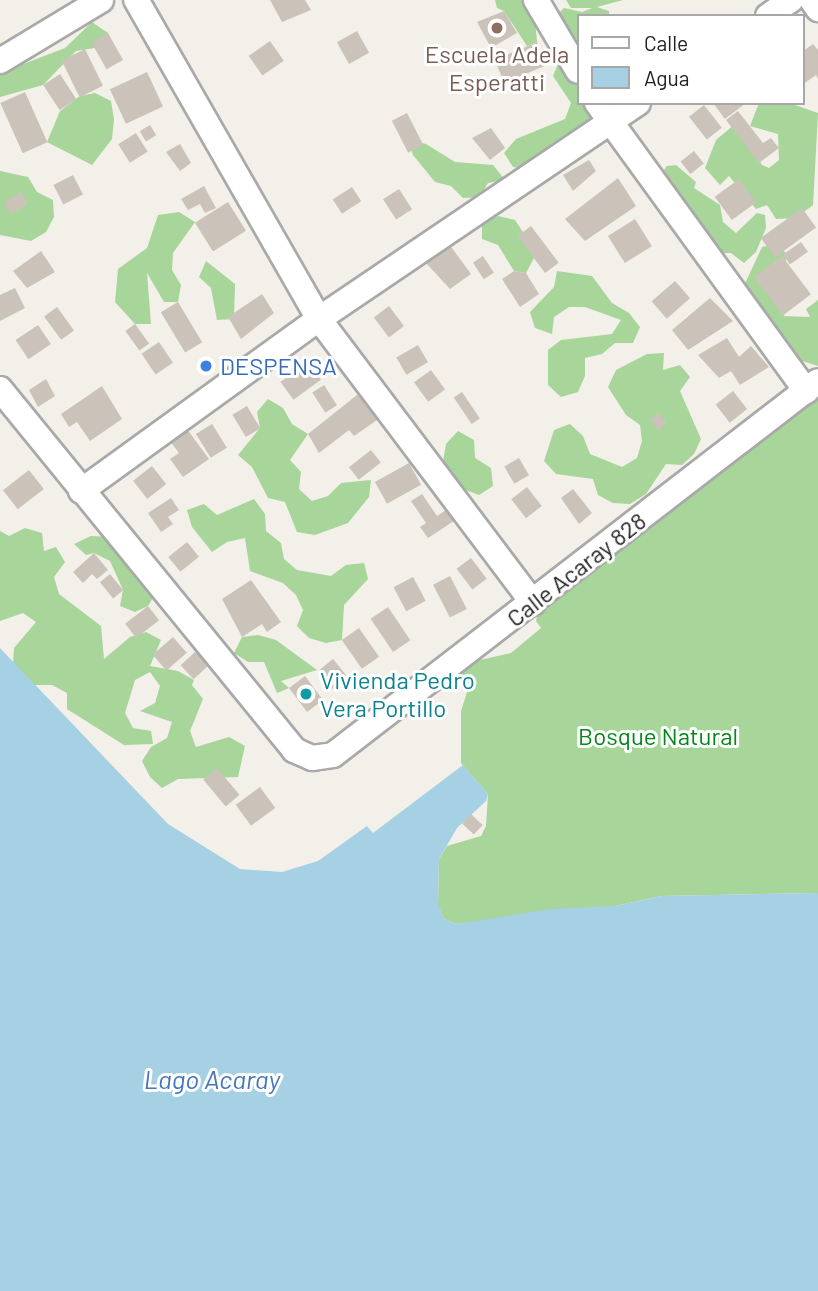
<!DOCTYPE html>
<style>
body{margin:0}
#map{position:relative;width:818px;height:1291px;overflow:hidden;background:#f2f0e8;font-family:Barlow,sans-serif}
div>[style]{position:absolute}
.forest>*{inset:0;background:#a7d59a}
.water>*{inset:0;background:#a6d0e3}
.building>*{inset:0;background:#cbc3ba;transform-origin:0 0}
.roads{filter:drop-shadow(2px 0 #a9a9a9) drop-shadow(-2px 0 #a9a9a9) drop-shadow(0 2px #a9a9a9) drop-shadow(0 -2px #a9a9a9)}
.street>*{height:24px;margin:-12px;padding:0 12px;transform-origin:12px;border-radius:12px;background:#fff}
.dots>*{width:19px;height:19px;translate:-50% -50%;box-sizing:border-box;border:4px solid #fff;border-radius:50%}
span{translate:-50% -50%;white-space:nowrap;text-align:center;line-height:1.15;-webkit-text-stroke:6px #fff;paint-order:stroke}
.education-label{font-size:24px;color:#785e54}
.shop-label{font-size:24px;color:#366cbe}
.left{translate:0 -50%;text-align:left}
.street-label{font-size:24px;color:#222}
.culture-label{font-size:24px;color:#0d838f}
.park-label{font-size:24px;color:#048619}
.water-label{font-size:26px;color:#4577ba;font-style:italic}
.legend{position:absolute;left:577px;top:14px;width:228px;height:91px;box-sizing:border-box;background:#fff;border:2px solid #a7a7a7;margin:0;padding:9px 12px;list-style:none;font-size:21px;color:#222}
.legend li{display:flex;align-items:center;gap:14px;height:35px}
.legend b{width:35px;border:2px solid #a7a7a7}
</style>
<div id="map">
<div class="forest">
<div style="clip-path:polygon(495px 0,525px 0,535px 20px,537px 42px,527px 46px,504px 11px,497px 8px)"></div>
<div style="clip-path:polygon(566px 0,623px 0,597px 7px,609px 11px,609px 16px,578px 16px,578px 58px,556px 16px,564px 8px,582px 12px,592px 8px,571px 8px)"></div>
<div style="clip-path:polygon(92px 22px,108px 33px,101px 47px,76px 51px,43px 85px,0 97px,0 73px,65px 48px)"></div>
<div style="clip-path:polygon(560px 59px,578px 87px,578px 103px,588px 103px,592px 116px,585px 131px,552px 143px,544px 159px,530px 170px,513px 167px,504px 153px,516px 139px,565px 119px,571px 103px,553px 76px)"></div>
<div style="clip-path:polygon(95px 93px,111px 101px,114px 119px,112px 139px,92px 165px,47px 142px,60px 111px,80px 96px)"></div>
<div style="clip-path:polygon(759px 103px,789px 103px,818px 113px,813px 205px,796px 218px,776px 219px,767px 205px,756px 209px,729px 176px,720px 185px,705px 168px,716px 140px,735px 124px,762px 165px,769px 168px,779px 160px,778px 134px,750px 126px)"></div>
<div style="clip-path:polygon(408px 140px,426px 144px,455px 162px,493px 165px,505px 180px,488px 183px,480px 197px,463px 198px,451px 186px,435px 182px,413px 155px)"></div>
<div style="clip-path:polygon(676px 165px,696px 182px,694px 188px,720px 205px,723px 222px,736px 233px,757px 213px,765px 215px,766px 228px,756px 252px,744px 263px,731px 253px,719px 253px,659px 177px,667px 166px)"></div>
<div style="clip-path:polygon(0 171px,28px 177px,37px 192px,53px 200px,54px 217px,46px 232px,31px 241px,0 235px)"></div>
<div style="clip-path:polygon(179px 212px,195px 222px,173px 253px,172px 270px,181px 285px,178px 302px,164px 302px,147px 273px,151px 324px,135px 324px,115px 302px,118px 269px,147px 248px,158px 215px)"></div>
<div style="clip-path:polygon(498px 216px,515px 220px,529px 241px,534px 258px,526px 273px,514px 271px,498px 245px,482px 239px,482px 223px)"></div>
<div style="clip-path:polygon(776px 244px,786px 253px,784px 316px,810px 317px,806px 309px,818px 300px,818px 366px,796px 359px,795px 351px,784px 348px,761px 307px,742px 290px,762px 247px)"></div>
<div style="clip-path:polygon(206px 261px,235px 284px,234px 319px,217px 320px,211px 288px,199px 277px)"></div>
<div style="clip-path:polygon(557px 271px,592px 276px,612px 303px,629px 313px,640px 327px,633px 343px,615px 343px,602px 354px,585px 358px,585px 376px,578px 392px,561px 397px,548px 385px,548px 350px,561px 340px,612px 334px,621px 320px,585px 307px,569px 307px,554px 317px,552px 334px,535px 328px,530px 312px,554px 287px)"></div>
<div style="clip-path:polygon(664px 353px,663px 370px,680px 365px,690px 377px,680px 391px,701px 439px,694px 454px,682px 465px,666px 464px,646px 494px,630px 504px,613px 503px,598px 495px,593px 479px,556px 474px,544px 461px,554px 430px,570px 424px,583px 436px,590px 454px,622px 467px,637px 458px,642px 441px,640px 425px,626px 415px,608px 387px,616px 370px,647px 354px)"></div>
<div style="clip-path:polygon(818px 388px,818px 893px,661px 896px,615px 906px,457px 924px,444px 919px,438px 905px,439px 859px,447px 846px,481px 836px,486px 826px,488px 794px,461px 763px,461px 711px,469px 686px,462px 680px,462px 664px,511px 653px,541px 628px,536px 621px,539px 608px)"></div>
<div style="clip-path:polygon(268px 399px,283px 408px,292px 424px,308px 434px,290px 460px,301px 472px,299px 489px,312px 501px,328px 496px,341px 483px,371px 480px,369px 497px,348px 523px,315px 535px,297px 532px,285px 502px,268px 498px,252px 467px,238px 455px,260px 428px,257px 412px)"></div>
<div style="clip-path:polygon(458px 431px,474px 440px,475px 458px,491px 468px,493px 486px,479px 495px,463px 489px,443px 461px,446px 444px)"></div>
<div style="clip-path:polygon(254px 499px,265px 514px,266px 531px,281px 543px,284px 559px,297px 570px,331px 576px,346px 565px,364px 563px,368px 579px,344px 605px,342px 640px,326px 643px,309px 638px,297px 626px,303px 610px,296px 595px,283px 583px,250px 571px,245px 538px,227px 542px,212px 552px,192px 527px,187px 510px,204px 504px,217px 515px)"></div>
<div style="clip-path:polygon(25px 528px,42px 533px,44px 551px,56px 547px,65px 562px,54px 577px,59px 594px,101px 626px,104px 659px,130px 637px,146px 632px,161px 640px,150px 666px,178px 671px,194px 680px,192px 685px,203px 699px,190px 731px,196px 747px,229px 737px,245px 746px,238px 777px,178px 779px,162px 788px,150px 777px,142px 761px,151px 747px,167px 738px,172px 722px,140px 711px,155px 703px,160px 686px,150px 672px,135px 680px,125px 713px,133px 728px,151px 731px,153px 744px,124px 745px,67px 709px,67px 693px,52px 685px,33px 685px,13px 663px,14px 648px,36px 622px,23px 613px,0 621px,0 531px,9px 536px)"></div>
<div style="clip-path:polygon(91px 536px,109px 537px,118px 554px,148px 576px,157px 591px,148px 606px,135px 612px,120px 606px,123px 590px,110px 561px,94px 553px,86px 555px,74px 544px)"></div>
<div style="clip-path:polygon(258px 635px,276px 640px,317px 670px,281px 681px,289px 688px,277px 693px,264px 662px,248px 662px,234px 653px,242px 637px)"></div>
</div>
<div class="water">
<div style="clip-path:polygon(0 648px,168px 824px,240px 869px,282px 872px,318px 861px,367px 826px,373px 833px,463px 765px,488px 794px,486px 801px,457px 828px,439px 859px,438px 904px,444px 919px,457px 924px,551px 909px,615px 906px,661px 896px,818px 893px,818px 1291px,0 1291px)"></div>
</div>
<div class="building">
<div style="clip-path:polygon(270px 0,305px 0,311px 10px,282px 22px)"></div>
<div style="clip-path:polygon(504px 11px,517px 33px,491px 48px,477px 22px)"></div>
<div style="left:357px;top:31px;width:25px;height:23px;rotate:61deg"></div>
<div style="left:108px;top:33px;width:31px;height:19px;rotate:61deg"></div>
<div style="left:270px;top:41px;width:24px;height:26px;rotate:55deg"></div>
<div style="left:537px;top:42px;width:25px;height:46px;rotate:67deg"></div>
<div style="clip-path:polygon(813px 44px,818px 50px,818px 79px,816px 75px,802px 85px,802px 52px)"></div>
<div style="left:85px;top:49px;width:41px;height:26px;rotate:64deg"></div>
<div style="left:147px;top:72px;width:38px;height:41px;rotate:65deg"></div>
<div style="left:60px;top:74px;width:30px;height:20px;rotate:57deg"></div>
<div style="left:25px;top:92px;width:55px;height:27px;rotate:66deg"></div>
<div style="clip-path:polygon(713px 103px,746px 103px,725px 119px)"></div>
<div style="left:704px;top:105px;width:29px;height:19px;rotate:52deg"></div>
<div style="clip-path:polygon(738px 111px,763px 143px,771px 138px,779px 148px,759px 163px,726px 120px)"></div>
<div style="left:407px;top:113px;width:36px;height:17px;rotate:63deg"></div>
<div style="left:150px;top:125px;width:12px;height:12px;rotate:59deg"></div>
<div style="clip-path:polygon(491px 128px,505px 148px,490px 160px,472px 138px)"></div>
<div style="left:136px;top:133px;width:22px;height:21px;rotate:58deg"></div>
<div style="clip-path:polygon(180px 144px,191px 163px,180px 171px,166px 152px)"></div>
<div style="left:694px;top:151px;width:16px;height:17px;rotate:52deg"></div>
<div style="clip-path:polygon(589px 160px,596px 171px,573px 191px,563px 175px)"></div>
<div style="left:73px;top:175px;width:22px;height:22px;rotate:63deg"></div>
<div style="clip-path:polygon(618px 178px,636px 206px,585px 241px,565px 219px)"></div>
<div style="left:739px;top:179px;width:29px;height:30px;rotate:54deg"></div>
<div style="clip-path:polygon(204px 186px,216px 208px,205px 213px,200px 204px,188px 210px,181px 199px)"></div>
<div style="left:352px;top:187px;width:17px;height:23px;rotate:57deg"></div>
<div style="left:399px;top:189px;width:24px;height:19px;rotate:57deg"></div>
<div style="left:21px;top:192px;width:14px;height:20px;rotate:60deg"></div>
<div style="left:228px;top:202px;width:34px;height:39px;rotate:58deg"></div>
<div style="left:802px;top:208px;width:24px;height:51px;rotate:54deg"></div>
<div style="left:635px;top:219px;width:32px;height:32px;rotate:58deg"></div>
<div style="left:531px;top:226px;width:46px;height:17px;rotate:53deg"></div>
<div style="left:801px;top:242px;width:12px;height:22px;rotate:55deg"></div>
<div style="clip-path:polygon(449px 244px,471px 274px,450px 289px,425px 262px)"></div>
<div style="clip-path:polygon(41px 251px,55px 272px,27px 288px,13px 271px)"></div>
<div style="left:483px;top:256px;width:20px;height:12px;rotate:57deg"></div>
<div style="left:782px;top:256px;width:48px;height:35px;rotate:53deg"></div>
<div style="clip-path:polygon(514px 271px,526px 273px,539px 294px,520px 307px,502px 279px)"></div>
<div style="left:675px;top:281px;width:23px;height:31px;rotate:49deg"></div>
<div style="clip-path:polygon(15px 288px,25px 308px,0 321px,0 295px)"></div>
<div style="clip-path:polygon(262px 294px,274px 313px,241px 339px,228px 317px)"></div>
<div style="clip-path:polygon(710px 298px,733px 321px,688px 350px,672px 330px)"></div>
<div style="left:178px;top:302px;width:47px;height:20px;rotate:59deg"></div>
<div style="left:389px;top:306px;width:25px;height:19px;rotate:53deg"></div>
<div style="left:57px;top:307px;width:29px;height:16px;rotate:54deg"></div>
<div style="left:135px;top:324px;width:24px;height:12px;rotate:54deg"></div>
<div style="left:38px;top:325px;width:23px;height:27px;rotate:56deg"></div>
<div style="clip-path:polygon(727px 338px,739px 357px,751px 346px,769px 367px,740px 385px,731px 371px,719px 378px,698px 355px)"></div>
<div style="left:159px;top:342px;width:25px;height:21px;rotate:56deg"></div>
<div style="left:418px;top:345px;width:20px;height:25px;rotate:60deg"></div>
<div style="left:308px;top:362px;width:22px;height:34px;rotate:54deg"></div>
<div style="left:431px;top:370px;width:24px;height:21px;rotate:54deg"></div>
<div style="clip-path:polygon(46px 379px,55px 396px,38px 407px,29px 390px)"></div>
<div style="left:324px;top:385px;width:24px;height:14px;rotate:57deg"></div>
<div style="clip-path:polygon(102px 386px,122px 419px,90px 441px,77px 422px,69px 427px,61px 414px)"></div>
<div style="clip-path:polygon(362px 391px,380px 418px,354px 436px,349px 430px,319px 453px,308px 434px)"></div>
<div style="left:733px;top:391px;width:23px;height:22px;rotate:52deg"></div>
<div style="left:462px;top:392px;width:32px;height:10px;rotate:56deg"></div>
<div style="left:247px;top:406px;width:26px;height:17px;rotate:59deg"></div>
<div style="left:658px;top:413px;width:13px;height:11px;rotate:48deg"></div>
<div style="left:212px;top:424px;width:28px;height:19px;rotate:58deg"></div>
<div style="clip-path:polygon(187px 429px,209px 459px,183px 477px,170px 459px,179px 453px,170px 441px)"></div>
<div style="left:371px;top:450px;width:16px;height:28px;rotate:52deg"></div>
<div style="left:519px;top:458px;width:20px;height:17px;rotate:60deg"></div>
<div style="left:409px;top:463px;width:25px;height:39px;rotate:61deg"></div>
<div style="left:152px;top:466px;width:23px;height:24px;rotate:52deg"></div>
<div style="left:29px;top:470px;width:24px;height:33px;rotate:52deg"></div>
<div style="left:527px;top:487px;width:24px;height:20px;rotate:52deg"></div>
<div style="clip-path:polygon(573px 489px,592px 513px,579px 524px,561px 498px)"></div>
<div style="clip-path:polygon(422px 494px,437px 516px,449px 508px,457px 519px,428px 538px,420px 527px,426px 523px,411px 501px)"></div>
<div style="clip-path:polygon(171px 498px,179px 510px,168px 517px,173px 524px,161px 532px,148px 513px)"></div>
<div style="left:187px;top:542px;width:19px;height:24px;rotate:51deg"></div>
<div style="clip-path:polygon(94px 553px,108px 570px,97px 579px,92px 574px,83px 583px,73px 572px)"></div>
<div style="left:471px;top:558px;width:26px;height:18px;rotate:53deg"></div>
<div style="left:110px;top:574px;width:21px;height:13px;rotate:51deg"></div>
<div style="left:450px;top:576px;width:37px;height:19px;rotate:63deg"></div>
<div style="left:413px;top:577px;width:27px;height:22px;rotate:62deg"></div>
<div style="clip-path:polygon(251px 580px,281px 622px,267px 632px,262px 624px,242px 637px,222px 599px)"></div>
<div style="left:148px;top:606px;width:18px;height:29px;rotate:52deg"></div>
<div style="left:388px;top:607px;width:40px;height:21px;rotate:56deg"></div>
<div style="left:359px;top:628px;width:35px;height:21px;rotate:55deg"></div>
<div style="left:173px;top:637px;width:21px;height:27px;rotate:49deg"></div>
<div style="left:196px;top:651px;width:19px;height:21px;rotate:47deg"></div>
<div style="left:333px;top:659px;width:26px;height:19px;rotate:51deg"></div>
<div style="left:305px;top:676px;width:30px;height:20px;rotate:53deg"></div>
<div style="left:217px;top:768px;width:35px;height:18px;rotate:50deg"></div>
<div style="left:260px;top:787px;width:26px;height:30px;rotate:54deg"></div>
<div style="left:471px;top:814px;width:16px;height:13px;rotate:43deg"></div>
</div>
<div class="roads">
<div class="street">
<div style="left:536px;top:0;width:82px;rotate:59.4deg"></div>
<div style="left:812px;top:0;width:11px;rotate:56deg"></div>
<div style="left:768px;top:16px;width:28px;rotate:-35deg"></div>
<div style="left:0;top:61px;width:118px;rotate:-31.1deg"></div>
<div style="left:597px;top:103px;width:356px;rotate:54deg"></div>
<div style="left:0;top:389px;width:466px;rotate:50.8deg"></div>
<div style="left:294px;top:750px;width:20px;rotate:24deg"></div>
<div style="left:312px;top:758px;width:21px;rotate:-8deg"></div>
<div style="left:333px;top:755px;width:612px;rotate:-37.64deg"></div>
<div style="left:81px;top:491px;width:294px;rotate:-35.9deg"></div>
<div style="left:319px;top:319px;width:368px;rotate:-119.8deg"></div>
<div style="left:533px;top:603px;width:356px;rotate:-127deg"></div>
<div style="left:319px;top:319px;width:385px;rotate:-34.1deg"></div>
</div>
</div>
<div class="dots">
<div style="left:497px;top:28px;background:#8d6e63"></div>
<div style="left:206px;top:366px;background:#3f7fe0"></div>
<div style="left:306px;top:694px;background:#0f9aa8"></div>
</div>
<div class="education-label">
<span style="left:497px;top:68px">Escuela Adela<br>Esperatti</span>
</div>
<div class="shop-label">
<span class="left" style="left:220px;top:366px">DESPENSA</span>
</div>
<div class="street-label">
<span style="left:576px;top:569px;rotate:-38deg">Calle Acaray 828</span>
</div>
<div class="culture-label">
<span class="left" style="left:320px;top:694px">Vivienda Pedro<br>Vera Portillo</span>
</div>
<div class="park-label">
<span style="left:658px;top:736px">Bosque Natural</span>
</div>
<div class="water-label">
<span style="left:212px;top:1079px">Lago Acaray</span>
</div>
<ul class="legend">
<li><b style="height:9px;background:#fff"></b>Calle</li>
<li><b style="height:19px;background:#a6d0e3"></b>Agua</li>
</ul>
</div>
